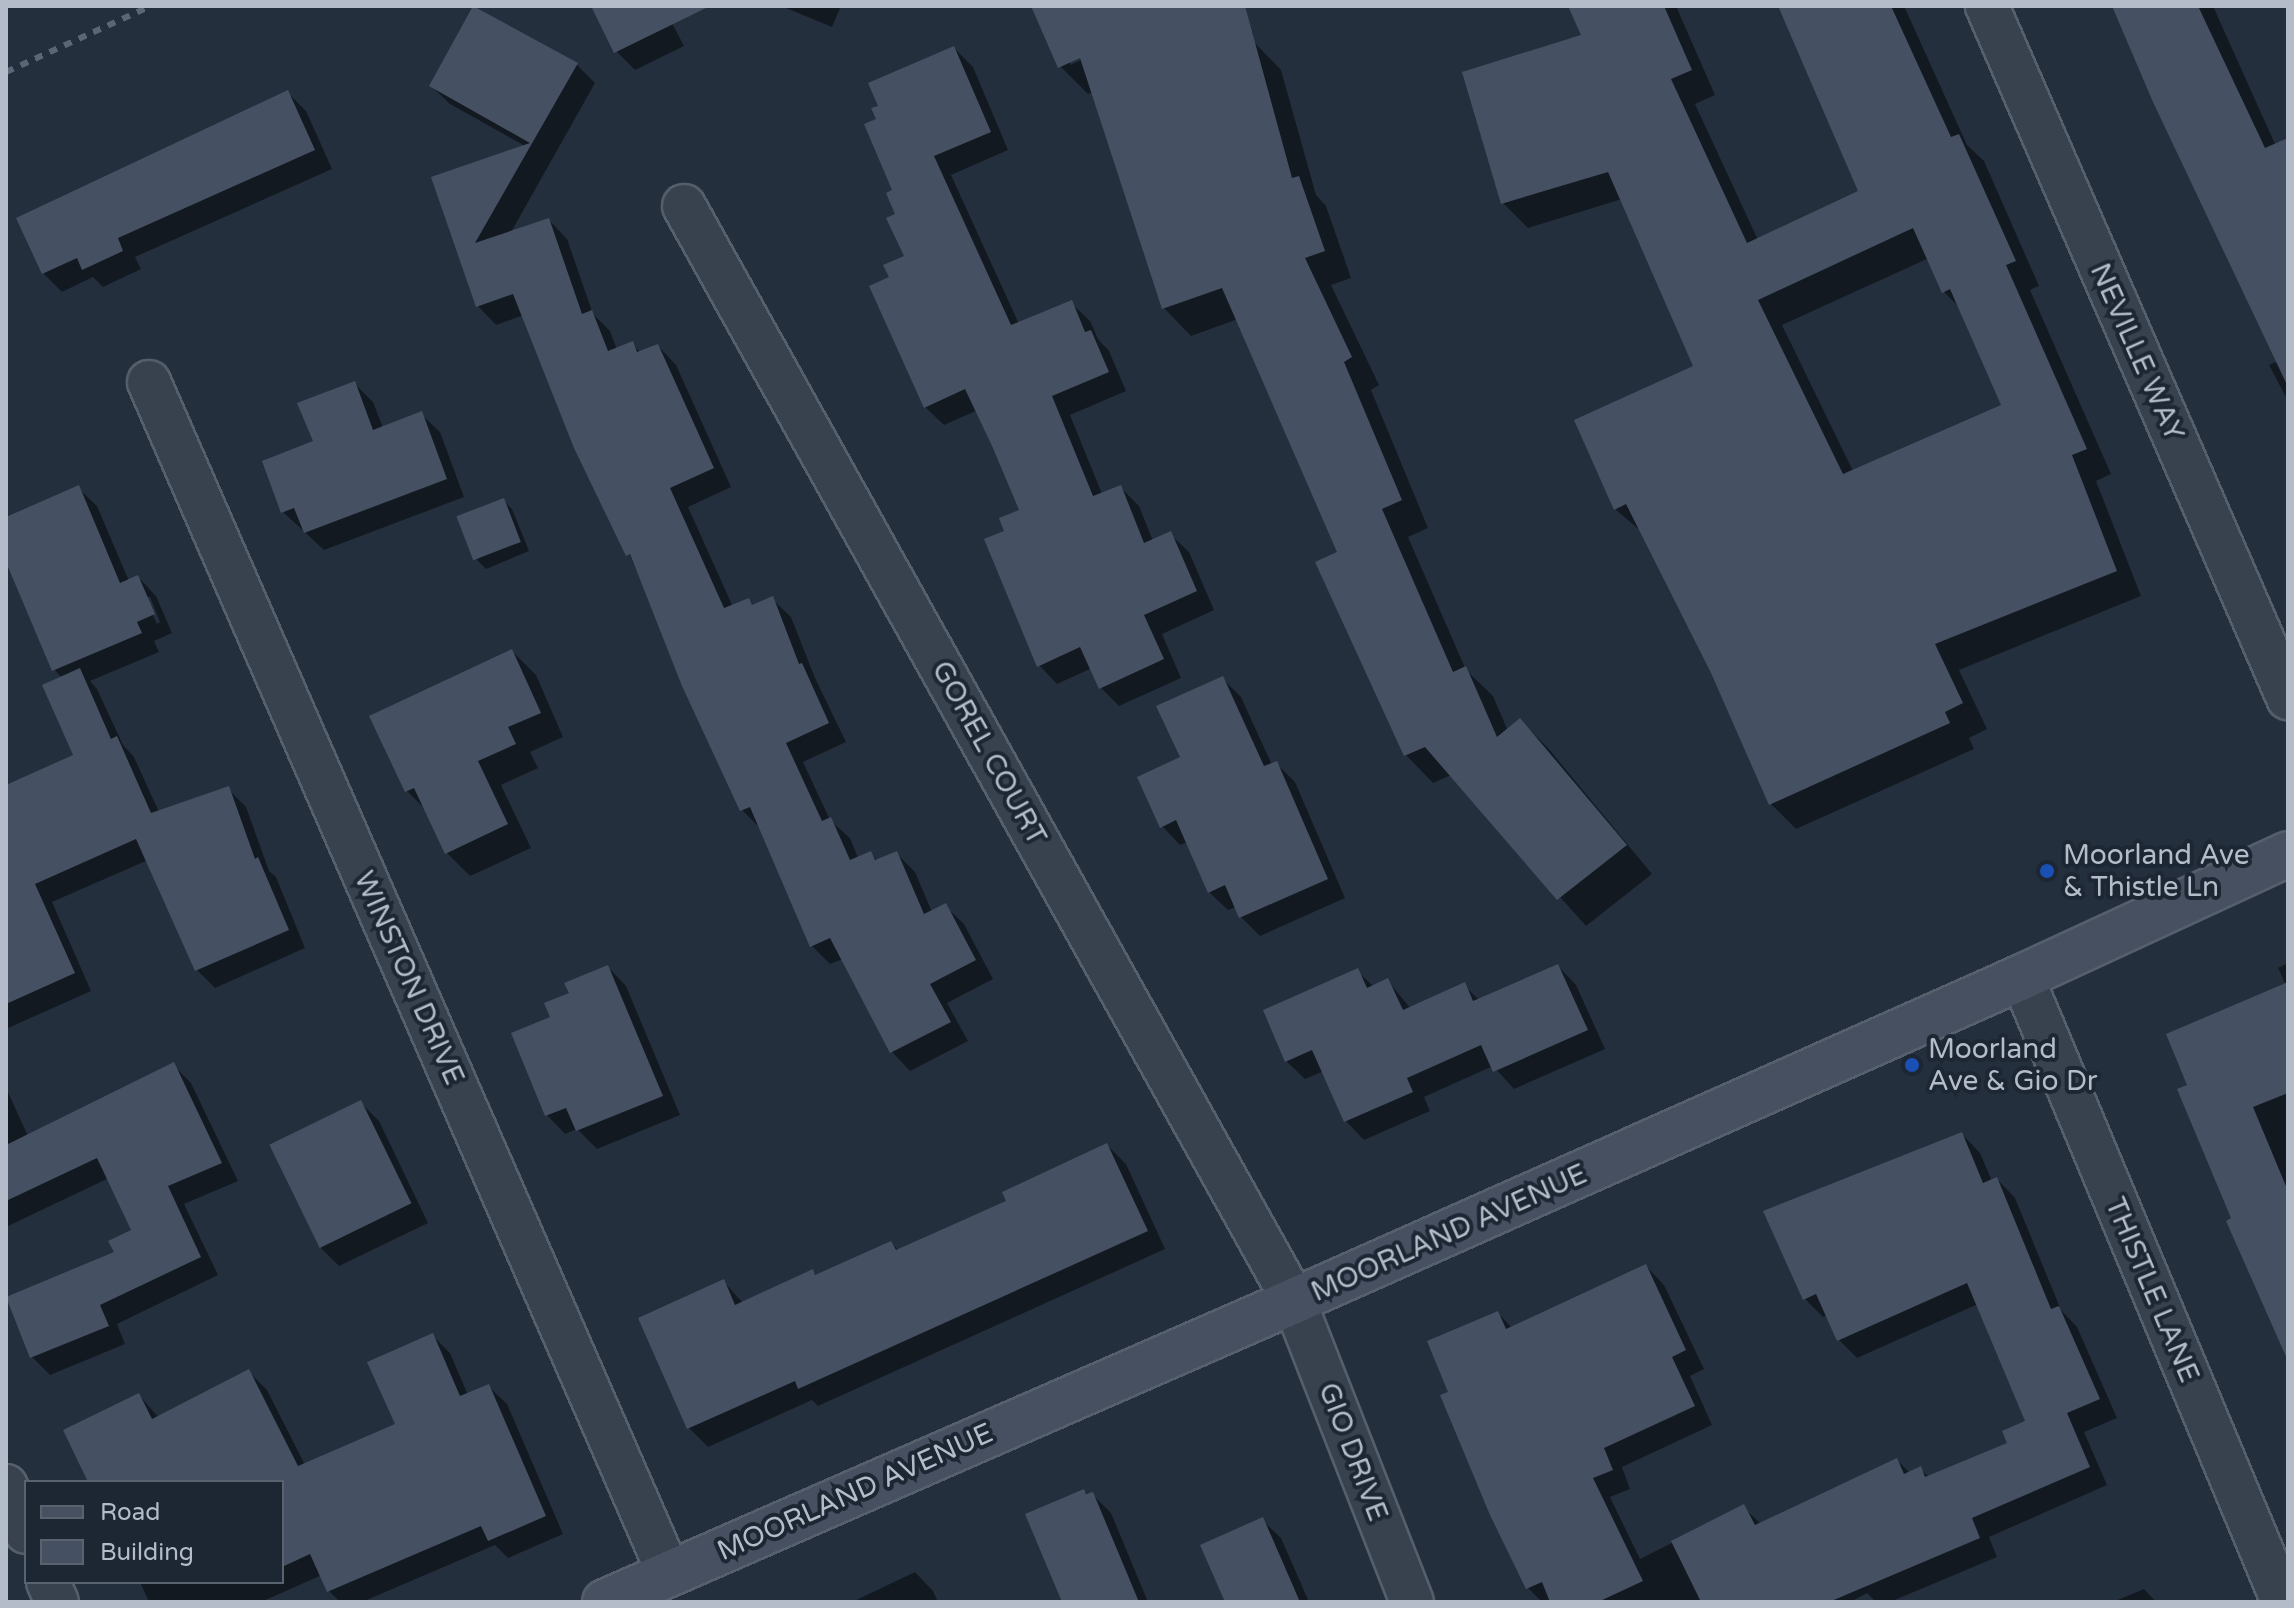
<!DOCTYPE html>
<style>
body{margin:0}
#map{position:relative;width:2294px;height:1608px;overflow:hidden;background:#242f3e;font-family:"Varela Round",sans-serif}
div>[style]{position:absolute}
.shadow>*{inset:0;background:#0007}
.building>*{inset:0;background:#455162;transform-origin:0 0}
.roads{filter:drop-shadow(2px 0 #565f6c) drop-shadow(-2px 0 #565f6c) drop-shadow(0 2px #565f6c) drop-shadow(0 -2px #565f6c)}
.street>*{height:42px;margin:-21px;padding:0 21px;transform-origin:21px;border-radius:21px;background:#38414e}
.secondary>*{height:44px;margin:-22px;padding:0 22px;transform-origin:22px;border-radius:22px;background:#465061}
.rail>*{height:6px;margin-top:-3px;transform-origin:0;background:repeating-linear-gradient(90deg,#5a6575 0 8px,transparent 0 16px)}
.dots>*{width:22px;height:22px;translate:-50% -50%;box-sizing:border-box;border:4px solid #1d2633;border-radius:50%}
span{translate:-50% -50%;white-space:nowrap;text-align:center;line-height:1.15;-webkit-text-stroke:8px #1d2633;paint-order:stroke}
.street-label{font-size:28px;color:#b4bcc9}
.poi-label{font-size:28px;color:#b4bcc9}
.left{translate:0 -50%;text-align:left}
.frame{position:absolute;inset:0;border:8px solid #b4bcc9;pointer-events:none}
.legend{position:absolute;left:24px;top:1480px;width:260px;height:104px;box-sizing:border-box;background:#1d2633;border:2px solid #59626f;margin:0;padding:10px 14px;list-style:none;font-size:24px;color:#b4bcc9}
.legend li{display:flex;align-items:center;gap:16px;height:40px}
.legend b{width:40px;border:2px solid #59626f}
</style>
<div id="map">
<div class="shadow">
<div style="clip-path:polygon(593px 6px,706px 6px,672px 23px,684px 46px,635px 70px,616px 51px)"></div>
<div style="clip-path:polygon(781px 6px,841px 6px,832px 27px)"></div>
<div style="clip-path:polygon(evenodd,1033px 6px,1233px 6px,1254px 42px,1281px 70px,1316px 195px,1326px 206px,1351px 278px,1331px 285px,1379px 385px,1371px 390px,1428px 528px,1408px 537px,1466px 670px,1493px 696px,1508px 731px,1520px 720px,1548px 748px,1652px 874px,1586px 926px,1451px 775px,1433px 783px,1406px 755px,1340px 553px,1238px 319px,1191px 336px,1164px 308px,1093px 92px,1088px 94px,1060px 66px,1033px 6px,1088px 52px,1090px 56px,1070px 65px,1070px 60px,1088px 52px)"></div>
<div style="clip-path:polygon(evenodd,1570px 6px,1676px 6px,1715px 95px,1695px 104px,1758px 240px,1861px 192px,1778px 6px,1904px 6px,1967px 145px,1984px 161px,2039px 286px,2030px 290px,2111px 474px,2096px 481px,2141px 596px,1959px 670px,1987px 729px,1969px 738px,1974px 749px,1796px 829px,1771px 804px,1712px 672px,1643px 533px,1615px 509px,1695px 367px,1622px 199px,1528px 228px,1503px 203px,1584px 37px,1570px 6px,1929px 258px,1944px 292px,1961px 309px,2003px 406px,1853px 471px,1782px 325px,1929px 258px)"></div>
<div style="clip-path:polygon(2114px 6px,2213px 6px,2288px 173px,2288px 401px,2269px 365px,2278px 361px)"></div>
<div style="clip-path:polygon(954px 48px,973px 67px,1008px 150px,951px 175px,1019px 324px,1071px 303px,1090px 321px,1098px 339px,1109px 351px,1126px 391px,1070px 415px,1102px 494px,1120px 487px,1139px 506px,1153px 541px,1170px 534px,1189px 552px,1214px 610px,1162px 634px,1181px 678px,1119px 706px,1101px 688px,1092px 668px,1057px 684px,1039px 665px,1007px 532px,1022px 511px,978px 410px,944px 425px,925px 407px,891px 278px,906px 257px,879px 120px)"></div>
<div style="clip-path:polygon(576px 64px,595px 83px,510px 234px,549px 220px,567px 239px,593px 314px,610px 331px,617px 350px,632px 344px,641px 353px,658px 346px,676px 365px,731px 487px,688px 507px,733px 607px,748px 600px,754px 606px,772px 599px,791px 617px,815px 678px,846px 742px,803px 762px,830px 820px,850px 838px,858px 858px,870px 853px,878px 861px,896px 853px,915px 872px,932px 912px,945px 906px,964px 924px,993px 979px,947px 1003px,968px 1041px,910px 1071px,892px 1052px,843px 959px,830px 964px,812px 946px,761px 829px,742px 810px,524px 315px,496px 325px,478px 306px,433px 178px,525px 146px,450px 104px,431px 86px)"></div>
<div style="clip-path:polygon(287px 92px,306px 111px,332px 169px,135px 257px,141px 269px,103px 287px,93px 277px,62px 292px,43px 273px)"></div>
<div style="clip-path:polygon(354px 383px,373px 402px,383px 428px,421px 414px,440px 432px,464px 497px,324px 550px,283px 512px,264px 462px,315px 443px)"></div>
<div style="clip-path:polygon(evenodd,78px 488px,97px 506px,129px 581px,138px 577px,156px 596px,172px 633px,154px 641px,159px 652px,90px 681px,97px 689px,123px 745px,134px 757px,159px 812px,228px 789px,246px 807px,269px 871px,276px 877px,305px 948px,215px 988px,197px 970px,148px 860px,52px 902px,91px 991px,6px 1029px,6px 791px,76px 756px,62px 678px,54px 669px,6px 557px,6px 519px,78px 488px,145px 597px,150px 597px,160px 622px,157px 624px,145px 597px)"></div>
<div style="clip-path:polygon(503px 500px,512px 509px,529px 551px,486px 569px,477px 560px)"></div>
<div style="clip-path:polygon(512px 651px,536px 675px,563px 737px,530px 752px,538px 768px,501px 785px,531px 848px,470px 876px,447px 853px,427px 811px,407px 791px)"></div>
<div style="clip-path:polygon(1222px 678px,1241px 697px,1272px 765px,1276px 763px,1295px 782px,1345px 898px,1260px 936px,1241px 917px,1236px 907px,1228px 910px,1209px 892px,1188px 842px,1180px 845px,1162px 826px,1182px 758px)"></div>
<div style="clip-path:polygon(2288px 963px,2288px 1331px,2234px 1219px,2189px 1086px,2286px 985px,2278px 968px)"></div>
<div style="clip-path:polygon(1558px 966px,1576px 985px,1605px 1049px,1514px 1089px,1493px 1066px,1424px 1097px,1430px 1111px,1364px 1140px,1346px 1121px,1324px 1071px,1305px 1079px,1286px 1061px,1357px 971px,1374px 987px,1388px 981px,1411px 1009px,1464px 985px,1480px 1001px)"></div>
<div style="clip-path:polygon(608px 967px,626px 986px,680px 1115px,597px 1149px,577px 1129px,565px 1134px,547px 1115px,571px 994px)"></div>
<div style="clip-path:polygon(173px 1065px,191px 1083px,238px 1181px,184px 1204px,218px 1275px,117px 1324px,125px 1344px,50px 1375px,32px 1357px,7px 1299px,116px 1253px,134px 1231px,109px 1178px,6px 1227px,6px 1088px,28px 1136px)"></div>
<div style="clip-path:polygon(360px 1102px,379px 1121px,428px 1223px,339px 1266px,321px 1248px)"></div>
<div style="clip-path:polygon(1962px 1134px,1980px 1153px,1992px 1181px,1997px 1179px,2015px 1198px,2061px 1310px,2077px 1327px,2117px 1418px,2084px 1432px,2107px 1485px,1989px 1537px,1997px 1557px,1890px 1602px,1876px 1602px,1867px 1593px,1850px 1602px,1542px 1602px,1528px 1588px,1451px 1393px,1498px 1313px,1512px 1328px,1646px 1266px,1664px 1285px,1704px 1369px,1690px 1376px,1712px 1425px,1622px 1467px,1630px 1489px,1610px 1497px,1640px 1559px,1743px 1507px,1761px 1524px,1897px 1460px,1910px 1473px,1920px 1469px,1929px 1477px,2010px 1444px,2028px 1422px,1978px 1304px,1857px 1358px,1839px 1340px,1828px 1315px,1823px 1317px,1805px 1299px)"></div>
<div style="clip-path:polygon(1107px 1145px,1126px 1164px,1165px 1249px,818px 1406px,812px 1400px,708px 1447px,689px 1428px,724px 1282px,743px 1303px,812px 1271px,817px 1276px,891px 1243px,899px 1251px,1009px 1202px)"></div>
<div style="clip-path:polygon(432px 1335px,450px 1353px,468px 1395px,488px 1386px,507px 1404px,563px 1534px,508px 1558px,495px 1545px,362px 1602px,340px 1602px,329px 1591px,322px 1575px,261px 1602px,149px 1602px,140px 1582px,282px 1582px,282px 1482px,90px 1482px,139px 1395px,159px 1418px,249px 1372px,267px 1390px,305px 1465px,398px 1425px)"></div>
<div style="clip-path:polygon(1084px 1492px,1092px 1494px,1111px 1513px,1148px 1602px,1065px 1602px)"></div>
<div style="clip-path:polygon(1262px 1520px,1281px 1538px,1309px 1602px,1227px 1602px)"></div>
<div style="clip-path:polygon(915px 1572px,933px 1591px,938px 1602px,852px 1602px)"></div>
<div style="clip-path:polygon(2144px 1589px,2156px 1602px,2113px 1602px)"></div>
</div>
<div class="building">
<div style="clip-path:polygon(473px 6px,578px 63px,475px 243px,549px 218px,582px 314px,592px 310px,608px 351px,633px 341px,637px 352px,658px 344px,714px 468px,670px 488px,724px 608px,749px 598px,752px 605px,773px 596px,799px 664px,802px 663px,829px 723px,786px 743px,822px 821px,831px 817px,850px 860px,871px 851px,875px 860px,897px 851px,924px 914px,946px 903px,976px 960px,930px 984px,951px 1022px,890px 1053px,830px 938px,810px 947px,750px 807px,740px 811px,682px 686px,630px 554px,626px 556px,574px 448px,513px 294px,476px 307px,431px 177px,530px 143px,429px 86px)"></div>
<div style="clip-path:polygon(591px 6px,710px 6px,614px 53px)"></div>
<div style="clip-path:polygon(1031px 6px,1245px 6px,1292px 178px,1299px 176px,1325px 251px,1305px 258px,1352px 357px,1344px 362px,1402px 500px,1382px 509px,1453px 672px,1466px 666px,1497px 737px,1520px 718px,1627px 845px,1557px 900px,1425px 747px,1404px 756px,1315px 562px,1337px 552px,1222px 288px,1162px 309px,1080px 58px,1058px 68px)"></div>
<div style="clip-path:polygon(evenodd,1568px 6px,1664px 6px,1692px 70px,1671px 79px,1747px 243px,1858px 191px,1778px 6px,1891px 6px,1951px 137px,1959px 134px,2016px 261px,2006px 265px,2087px 449px,2072px 455px,2117px 571px,1935px 644px,1963px 703px,1945px 712px,1950px 723px,1769px 805px,1711px 673px,1626px 504px,1614px 510px,1574px 420px,1693px 366px,1608px 172px,1501px 204px,1462px 72px,1581px 35px,1568px 6px,1913px 228px,1942px 293px,1950px 289px,2001px 405px,1843px 474px,1758px 300px,1913px 228px)"></div>
<div style="clip-path:polygon(2112px 6px,2198px 6px,2265px 148px,2288px 138px,2288px 387px,2153px 102px)"></div>
<div style="clip-path:polygon(954px 46px,991px 132px,934px 156px,1011px 325px,1072px 300px,1085px 332px,1091px 330px,1109px 372px,1052px 396px,1093px 496px,1121px 485px,1144px 543px,1171px 531px,1197px 591px,1144px 615px,1164px 659px,1099px 689px,1080px 647px,1037px 667px,984px 539px,1004px 531px,999px 518px,1019px 510px,993px 448px,965px 389px,924px 408px,869px 286px,889px 277px,883px 265px,904px 256px,886px 218px,895px 214px,886px 193px,892px 190px,864px 124px,876px 119px,871px 108px,878px 106px,868px 83px)"></div>
<div style="clip-path:polygon(288px 90px,315px 150px,118px 238px,123px 251px,82px 270px,77px 258px,42px 274px,16px 218px)"></div>
<div style="clip-path:polygon(355px 381px,373px 430px,422px 411px,447px 479px,304px 533px,294px 508px,281px 513px,262px 461px,313px 441px,297px 403px)"></div>
<div style="clip-path:polygon(79px 485px,120px 583px,138px 575px,155px 614px,137px 622px,142px 633px,52px 671px,6px 562px,6px 517px)"></div>
<div style="left:504px;top:498px;width:47px;height:51px;rotate:69deg"></div>
<div style="clip-path:polygon(512px 649px,541px 713px,508px 727px,516px 744px,478px 761px,508px 824px,445px 854px,414px 788px,405px 792px,369px 716px)"></div>
<div style="clip-path:polygon(80px 668px,111px 739px,117px 736px,151px 813px,229px 786px,255px 859px,258px 857px,289px 930px,195px 971px,136px 839px,35px 884px,75px 973px,6px 1004px,6px 785px,73px 755px,42px 685px)"></div>
<div style="clip-path:polygon(1223px 676px,1264px 766px,1277px 761px,1328px 879px,1239px 918px,1225px 885px,1208px 893px,1176px 820px,1160px 828px,1137px 777px,1180px 757px,1156px 706px)"></div>
<div style="clip-path:polygon(1558px 964px,1588px 1030px,1493px 1072px,1481px 1045px,1407px 1078px,1413px 1092px,1344px 1122px,1312px 1050px,1285px 1062px,1263px 1010px,1358px 968px,1367px 988px,1388px 978px,1403px 1010px,1465px 982px,1473px 1001px)"></div>
<div style="clip-path:polygon(608px 965px,663px 1096px,576px 1131px,566px 1108px,545px 1116px,511px 1033px,550px 1017px,544px 1003px,569px 993px,564px 983px)"></div>
<div style="clip-path:polygon(2288px 982px,2288px 1093px,2253px 1107px,2288px 1191px,2288px 1361px,2226px 1221px,2231px 1218px,2177px 1089px,2187px 1085px,2166px 1034px)"></div>
<div style="clip-path:polygon(174px 1062px,222px 1163px,168px 1186px,201px 1257px,100px 1305px,109px 1326px,30px 1358px,6px 1297px,114px 1252px,108px 1241px,131px 1230px,97px 1158px,6px 1201px,6px 1145px)"></div>
<div style="left:361px;top:1100px;width:115px;height:102px;rotate:64deg"></div>
<div style="clip-path:polygon(1962px 1132px,1983px 1183px,1997px 1177px,2051px 1309px,2059px 1306px,2100px 1399px,2067px 1413px,2090px 1467px,1972px 1518px,1980px 1538px,1829px 1602px,1701px 1602px,1671px 1541px,1744px 1504px,1755px 1525px,1897px 1458px,1904px 1474px,1921px 1466px,1925px 1477px,2007px 1443px,2002px 1431px,2025px 1421px,1967px 1283px,1837px 1341px,1816px 1294px,1803px 1300px,1763px 1211px)"></div>
<div style="clip-path:polygon(1107px 1143px,1148px 1231px,798px 1389px,795px 1381px,687px 1429px,638px 1318px,724px 1279px,735px 1305px,813px 1269px,815px 1275px,891px 1241px,896px 1250px,1006px 1201px,1002px 1192px)"></div>
<div style="clip-path:polygon(1646px 1264px,1686px 1350px,1672px 1357px,1695px 1406px,1604px 1448px,1613px 1470px,1593px 1478px,1643px 1581px,1598px 1602px,1550px 1602px,1542px 1582px,1526px 1589px,1490px 1515px,1440px 1395px,1448px 1392px,1427px 1341px,1498px 1311px,1506px 1329px)"></div>
<div style="clip-path:polygon(433px 1333px,460px 1396px,489px 1384px,546px 1516px,488px 1541px,481px 1526px,327px 1592px,310px 1554px,282px 1567px,282px 1482px,88px 1482px,63px 1430px,139px 1393px,152px 1419px,249px 1369px,298px 1466px,395px 1424px,367px 1362px)"></div>
<div style="clip-path:polygon(1084px 1489px,1086px 1494px,1093px 1492px,1139px 1602px,1062px 1602px,1025px 1514px)"></div>
<div style="clip-path:polygon(1263px 1517px,1300px 1602px,1225px 1602px,1200px 1545px)"></div>
</div>
<div class="roads">
<div class="street">
<div style="left:1987px;top:6px;width:755px;rotate:66.49deg"></div>
<div style="left:684px;top:206px;width:1253px;rotate:60.88deg"></div>
<div style="left:1294px;top:1301px;width:323px;rotate:68.6deg"></div>
<div style="left:149px;top:382px;width:1300px;rotate:66.43deg"></div>
<div style="left:2022px;top:977px;width:677px;rotate:67.33deg"></div>
<div style="left:6px;top:1486px;width:50px;rotate:66.5deg"></div>
<div style="left:48px;top:1582px;width:22px;rotate:66deg"></div>
</div>
<div class="secondary">
<div style="left:605px;top:1602px;width:752px;rotate:-23.6deg"></div>
<div style="left:1294px;top:1301px;width:797px;rotate:-23.99deg"></div>
<div style="left:2022px;top:977px;width:293px;rotate:-24.8deg"></div>
</div>
</div>
<div class="rail">
<div style="left:6px;top:72px;width:159px;rotate:-24.5deg"></div>
</div>
<div class="dots">
<div style="left:2047px;top:871px;background:#1a4fb4"></div>
<div style="left:1912px;top:1065px;background:#1a4fb4"></div>
</div>
<div class="street-label">
<span style="left:2137px;top:352px;rotate:66deg">NEVILLE WAY</span>
<span style="left:989px;top:753px;rotate:61deg">GOREL COURT</span>
<span style="left:409px;top:978px;rotate:66deg">WINSTON DRIVE</span>
<span style="left:1449px;top:1233px;rotate:-24deg">MOORLAND AVENUE</span>
<span style="left:2152px;top:1290px;rotate:67deg">THISTLE LANE</span>
<span style="left:1353px;top:1452px;rotate:69deg">GIO DRIVE</span>
<span style="left:855px;top:1492px;rotate:-24deg">MOORLAND AVENUE</span>
</div>
<div class="poi-label">
<span class="left" style="left:2063px;top:871px">Moorland Ave<br>&amp; Thistle Ln</span>
<span class="left" style="left:1928px;top:1065px">Moorland<br>Ave &amp; Gio Dr</span>
</div>
<div class="frame"></div>
<ul class="legend">
<li><b style="height:10px;background:#465061"></b>Road</li>
<li><b style="height:22px;background:#455162"></b>Building</li>
</ul>
</div>
